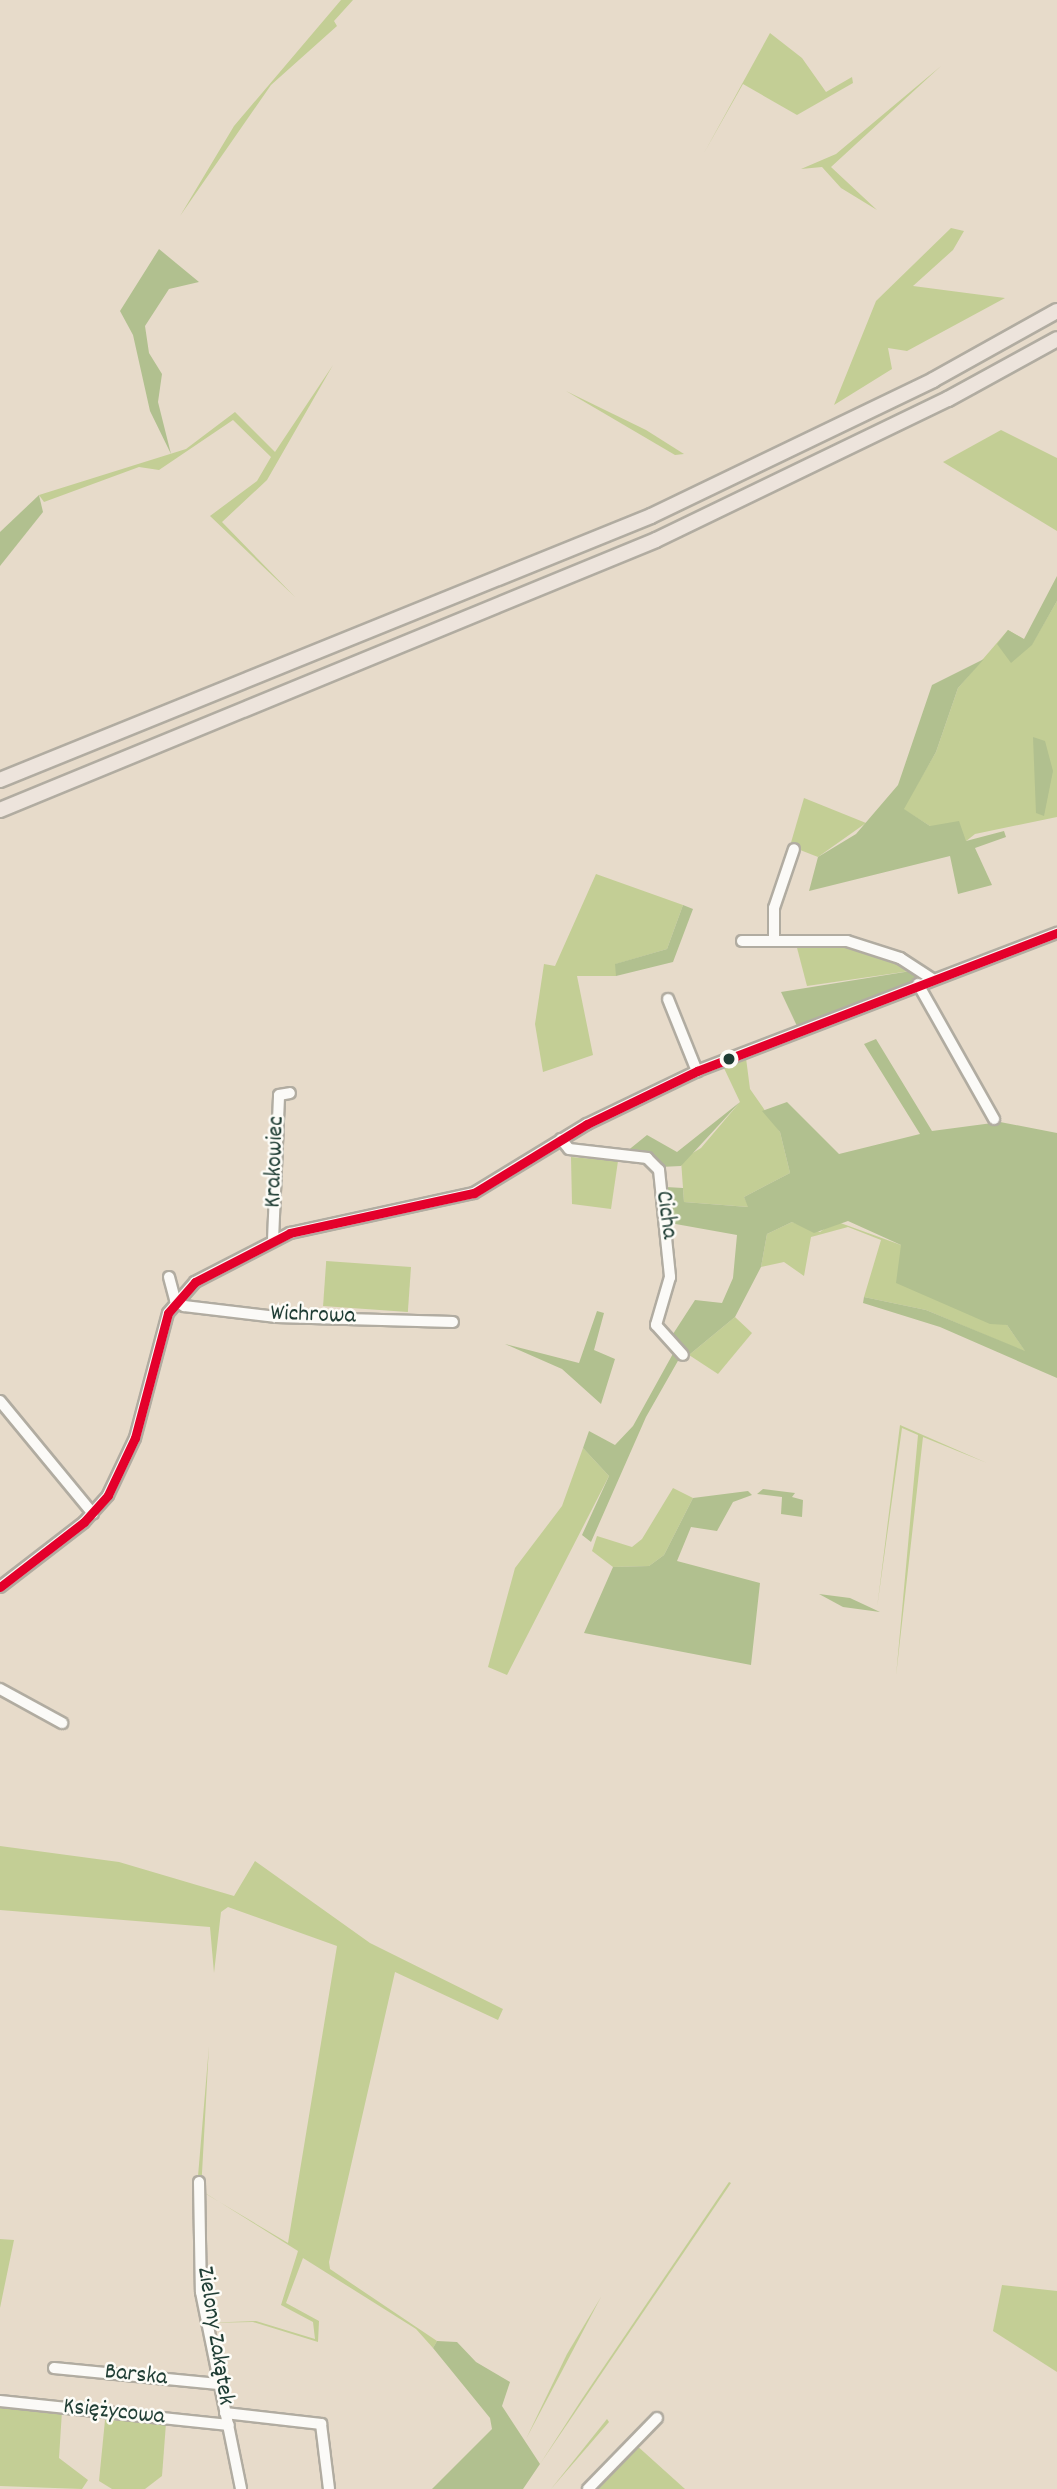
<!DOCTYPE html>
<meta charset="utf-8">
<style>
body{margin:0}
#map{position:relative;width:1057px;height:2489px;overflow:hidden;background:#e7dbca;font-family:Dekko,sans-serif}
div>[style]{position:absolute}
.green>*{inset:0;background:#c3ce95;transform-origin:0 0}
.forest>*{inset:0;background:#b1c08f}
.roads{filter:drop-shadow(2px 0 #b1aca1) drop-shadow(-2px 0 #b1aca1) drop-shadow(0 2px #b1aca1) drop-shadow(0 -2px #b1aca1)}
.minor>*{height:10px;margin:-5px;padding:0 5px;transform-origin:5px;border-radius:5px;background:#fbfaf7}
.highway>*{height:14px;margin:-7px;padding:0 7px;transform-origin:7px;border-radius:7px;background:#ede4dc}
.bus-1>*{height:9px;margin:-4.5px;padding:0 4.5px;transform-origin:4.5px;border-radius:4.5px;background:#e4002b}
.dots>*{width:19px;height:19px;translate:-50% -50%;box-sizing:border-box;border:4px solid #fdfcf7;border-radius:50%}
span{translate:-50% -50%;white-space:nowrap;text-align:center;line-height:1.15;-webkit-text-stroke:5px #fdfcf7;paint-order:stroke}
.street-label{font-size:24px;color:#1f3d34}
</style>
<div id="map">
<div class="green">
<div style="clip-path:polygon(341px 0,353px 0,334px 21px,337px 26px,271px 85px,180px 216px,234px 126px)"></div>
<div style="clip-path:polygon(770px 33px,802px 58px,826px 92px,852px 77px,853px 83px,797px 115px,743px 84px,704px 153px)"></div>
<div style="clip-path:polygon(941px 66px,831px 167px,877px 210px,841px 188px,822px 167px,801px 169px,836px 154px)"></div>
<div style="clip-path:polygon(951px 228px,964px 231px,953px 250px,913px 286px,1005px 298px,907px 351px,888px 348px,892px 369px,834px 405px,876px 301px)"></div>
<div style="clip-path:polygon(333px 365px,267px 480px,222px 522px,295px 597px,210px 516px,257px 481px,271px 457px,233px 420px,159px 470px,139px 467px,44px 502px,39px 495px,186px 449px,235px 412px,275px 452px)"></div>
<div style="clip-path:polygon(566px 391px,646px 430px,684px 454px,675px 455px)"></div>
<div style="clip-path:polygon(1001px 430px,1057px 458px,1057px 531px,943px 462px)"></div>
<div style="clip-path:polygon(1057px 601px,1057px 817px,975px 834px,965px 842px,930px 826px,903px 809px,936px 752px,958px 688px,1008px 630px,1032px 644px)"></div>
<div style="clip-path:polygon(804px 798px,866px 823px,818px 857px,790px 846px)"></div>
<div style="clip-path:polygon(596px 874px,683px 905px,667px 949px,616px 964px,616px 976px,577px 976px,593px 1055px,543px 1072px,535px 1024px,544px 964px,555px 966px)"></div>
<div style="clip-path:polygon(796px 944px,871px 949px,917px 970px,807px 986px)"></div>
<div style="clip-path:polygon(746px 1058px,750px 1089px,780px 1132px,790px 1173px,744px 1197px,749px 1207px,684px 1202px,681px 1160px,701px 1148px,740px 1102px,723px 1066px)"></div>
<div style="clip-path:polygon(571px 1157px,618px 1161px,611px 1209px,572px 1204px)"></div>
<div style="clip-path:polygon(835px 1221px,901px 1245px,964px 1310px,1007px 1325px,1026px 1352px,926px 1310px,864px 1297px,881px 1240px,848px 1227px,811px 1237px,804px 1276px,784px 1262px,761px 1267px,767px 1234px,792px 1222px,820px 1232px)"></div>
<div style="left:411px;top:1267px;width:45px;height:85px;rotate:94deg"></div>
<div style="clip-path:polygon(735px 1317px,752px 1333px,718px 1374px,689px 1355px)"></div>
<div style="clip-path:polygon(900px 1425px,987px 1463px,923px 1437px,896px 1676px,918px 1435px,902px 1428px,877px 1608px)"></div>
<div style="clip-path:polygon(583px 1448px,609px 1476px,507px 1675px,488px 1667px,515px 1568px,562px 1506px)"></div>
<div style="clip-path:polygon(673px 1488px,693px 1498px,664px 1555px,649px 1566px,613px 1567px,592px 1551px,597px 1536px,632px 1547px,642px 1539px)"></div>
<div style="clip-path:polygon(0 1846px,119px 1862px,234px 1896px,255px 1861px,370px 1943px,503px 2009px,498px 2020px,395px 1972px,329px 2262px,330px 2269px,437px 2341px,433px 2348px,416px 2329px,303px 2258px,286px 2303px,319px 2321px,318px 2342px,253px 2322px,203px 2323px,256px 2321px,315px 2339px,313px 2322px,281px 2305px,298px 2251px,197px 2188px,209px 2046px,201px 2191px,288px 2243px,337px 1946px,228px 1907px,221px 1912px,214px 1973px,210px 1927px,0 1910px)"></div>
<div style="clip-path:polygon(729px 2182px,731px 2183px,540px 2464px,582px 2399px)"></div>
<div style="clip-path:polygon(0 2239px,14px 2240px,0 2308px)"></div>
<div style="clip-path:polygon(1002px 2285px,1057px 2291px,1057px 2372px,993px 2331px)"></div>
<div style="clip-path:polygon(601px 2297px,552px 2390px,526px 2439px,567px 2354px)"></div>
<div style="clip-path:polygon(0 2404px,62px 2411px,59px 2458px,88px 2480px,82px 2489px,0 2486px)"></div>
<div style="clip-path:polygon(607px 2419px,609px 2422px,551px 2489px)"></div>
<div style="clip-path:polygon(105px 2420px,166px 2423px,162px 2476px,145px 2489px,112px 2489px,99px 2481px)"></div>
<div style="clip-path:polygon(635px 2444px,685px 2489px,593px 2489px)"></div>
</div>
<div class="forest">
<div style="clip-path:polygon(159px 249px,199px 282px,169px 289px,145px 326px,149px 353px,162px 374px,158px 402px,171px 454px,150px 411px,133px 335px,120px 311px)"></div>
<div style="clip-path:polygon(39px 495px,43px 512px,0 566px,0 532px)"></div>
<div style="clip-path:polygon(1057px 576px,1057px 601px,1032px 645px,1011px 663px,997px 644px,1008px 630px,1024px 639px)"></div>
<div style="clip-path:polygon(984px 659px,958px 688px,936px 752px,904px 809px,930px 826px,959px 821px,966px 841px,1004px 831px,1006px 837px,975px 848px,992px 885px,958px 894px,950px 856px,809px 891px,818px 857px,856px 834px,898px 785px,932px 685px)"></div>
<div style="clip-path:polygon(1033px 737px,1045px 741px,1053px 771px,1044px 816px,1036px 813px)"></div>
<div style="clip-path:polygon(683px 905px,693px 909px,673px 962px,616px 976px,615px 964px,667px 949px)"></div>
<div style="clip-path:polygon(917px 970px,920px 978px,797px 1026px,781px 992px)"></div>
<div style="clip-path:polygon(876px 1039px,932px 1131px,1000px 1122px,1057px 1133px,1057px 1378px,940px 1327px,863px 1303px,864px 1297px,926px 1310px,1025px 1351px,1007px 1325px,990px 1324px,896px 1283px,901px 1245px,848px 1221px,814px 1233px,792px 1222px,767px 1234px,761px 1267px,735px 1317px,689px 1355px,673px 1334px,695px 1300px,722px 1303px,733px 1278px,737px 1235px,670px 1223px,666px 1187px,683px 1188px,684px 1202px,748px 1207px,744px 1197px,790px 1173px,780px 1132px,762px 1111px,787px 1102px,839px 1154px,920px 1134px,864px 1044px)"></div>
<div style="clip-path:polygon(740px 1102px,681px 1166px,660px 1167px,626px 1152px,647px 1135px,677px 1152px)"></div>
<div style="clip-path:polygon(597px 1311px,604px 1313px,594px 1350px,615px 1359px,601px 1404px,562px 1369px,505px 1344px,579px 1363px)"></div>
<div style="clip-path:polygon(675px 1350px,679px 1359px,646px 1417px,591px 1542px,582px 1535px,609px 1476px,583px 1448px,589px 1431px,615px 1445px,633px 1426px)"></div>
<div style="clip-path:polygon(763px 1489px,795px 1493px,792px 1497px,803px 1500px,802px 1517px,781px 1514px,782px 1497px,757px 1494px)"></div>
<div style="clip-path:polygon(748px 1491px,752px 1495px,733px 1502px,717px 1531px,691px 1527px,677px 1561px,760px 1583px,751px 1665px,584px 1633px,613px 1567px,649px 1566px,664px 1555px,693px 1498px)"></div>
<div style="clip-path:polygon(819px 1594px,850px 1598px,880px 1612px,843px 1607px)"></div>
<div style="clip-path:polygon(437px 2341px,457px 2342px,476px 2362px,510px 2382px,502px 2406px,540px 2464px,523px 2489px,432px 2489px,492px 2429px,490px 2418px,433px 2348px)"></div>
</div>
<div class="roads">
<div class="minor">
<div style="left:774px;top:940px;width:32px;rotate:-90deg"></div>
<div style="left:774px;top:908px;width:62px;rotate:-71.3deg"></div>
<div style="left:742px;top:941px;width:105px"></div>
<div style="left:847px;top:941px;width:56px;rotate:17.8deg"></div>
<div style="left:900px;top:958px;width:38px;rotate:33deg"></div>
<div style="left:918px;top:984px;width:155px;rotate:60.6deg"></div>
<div style="left:668px;top:999px;width:78px;rotate:68.1deg"></div>
<div style="left:561px;top:1139px;width:13px;rotate:51deg"></div>
<div style="left:569px;top:1149px;width:79px;rotate:6.6deg"></div>
<div style="left:647px;top:1158px;width:17px;rotate:45deg"></div>
<div style="left:659px;top:1170px;width:108px;rotate:84.1deg"></div>
<div style="left:670px;top:1277px;width:50px;rotate:106.3deg"></div>
<div style="left:656px;top:1325px;width:40px;rotate:48deg"></div>
<div style="left:273px;top:1240px;width:145px;rotate:-87.6deg"></div>
<div style="left:279px;top:1095px;width:11px;rotate:-10deg"></div>
<div style="left:169px;top:1277px;width:24px;rotate:75deg"></div>
<div style="left:175px;top:1300px;width:11px;rotate:34deg"></div>
<div style="left:184px;top:1306px;width:93px;rotate:6.8deg"></div>
<div style="left:276px;top:1317px;width:177px;rotate:1.6deg"></div>
<div style="left:0;top:1401px;width:146px;rotate:50.5deg"></div>
<div style="left:0;top:1587px;width:106px;rotate:-37.7deg"></div>
<div style="left:84px;top:1522px;width:36px;rotate:-48deg"></div>
<div style="left:108px;top:1495px;width:63px;rotate:-64.7deg"></div>
<div style="left:135px;top:1438px;width:129px;rotate:-75.2deg"></div>
<div style="left:168px;top:1313px;width:41px;rotate:-48.9deg"></div>
<div style="left:195px;top:1282px;width:107px;rotate:-27.3deg"></div>
<div style="left:290px;top:1233px;width:188px;rotate:-12.3deg"></div>
<div style="left:474px;top:1193px;width:132px;rotate:-31.4deg"></div>
<div style="left:587px;top:1124px;width:122px;rotate:-25.7deg"></div>
<div style="left:697px;top:1071px;width:386px;rotate:-21deg"></div>
<div style="left:0;top:1689px;width:71px;rotate:28.7deg"></div>
<div style="left:199px;top:2182px;width:110px;rotate:89deg"></div>
<div style="left:201px;top:2292px;width:201px;rotate:78.5deg"></div>
<div style="left:54px;top:2368px;width:165px;rotate:5.6deg"></div>
<div style="left:0;top:2401px;width:230px;rotate:6deg"></div>
<div style="left:225px;top:2413px;width:97px;rotate:6.5deg"></div>
<div style="left:321px;top:2424px;width:65px;rotate:83deg"></div>
<div style="left:588px;top:2489px;width:99px;rotate:-45.8deg"></div>
</div>
<div class="highway">
<div style="left:0;top:780px;width:702px;rotate:-22.07deg"></div>
<div style="left:651px;top:516px;width:313px;rotate:-25.7deg"></div>
<div style="left:933px;top:380px;width:142px;rotate:-29.1deg"></div>
<div style="left:0;top:810px;width:709px;rotate:-22.37deg"></div>
<div style="left:656px;top:540px;width:324px;rotate:-25.8deg"></div>
<div style="left:948px;top:399px;width:124px;rotate:-28.8deg"></div>
</div>
</div>
<div class="bus-1">
<div style="left:0;top:1587px;width:106px;rotate:-37.7deg"></div>
<div style="left:84px;top:1522px;width:36px;rotate:-48deg"></div>
<div style="left:108px;top:1495px;width:63px;rotate:-64.7deg"></div>
<div style="left:135px;top:1438px;width:129px;rotate:-75.2deg"></div>
<div style="left:168px;top:1313px;width:41px;rotate:-48.9deg"></div>
<div style="left:195px;top:1282px;width:107px;rotate:-27.3deg"></div>
<div style="left:290px;top:1233px;width:188px;rotate:-12.3deg"></div>
<div style="left:474px;top:1193px;width:132px;rotate:-31.4deg"></div>
<div style="left:587px;top:1124px;width:122px;rotate:-25.7deg"></div>
<div style="left:697px;top:1071px;width:386px;rotate:-21deg"></div>
</div>
<div class="dots">
<div style="left:729px;top:1059px;background:#1f3d34"></div>
</div>
<div class="street-label">
<span style="left:276px;top:1162px;rotate:-88deg">Krakowiec</span>
<span style="left:665px;top:1215px;rotate:82deg">Cicha</span>
<span style="left:313px;top:1316px;rotate:2deg">Wichrowa</span>
<span style="left:214px;top:2336px;rotate:81deg">Zielony Zakątek</span>
<span style="left:136px;top:2376px;rotate:6deg">Barska</span>
<span style="left:114px;top:2413px;rotate:6deg">Księżycowa</span>
</div>
</div>
